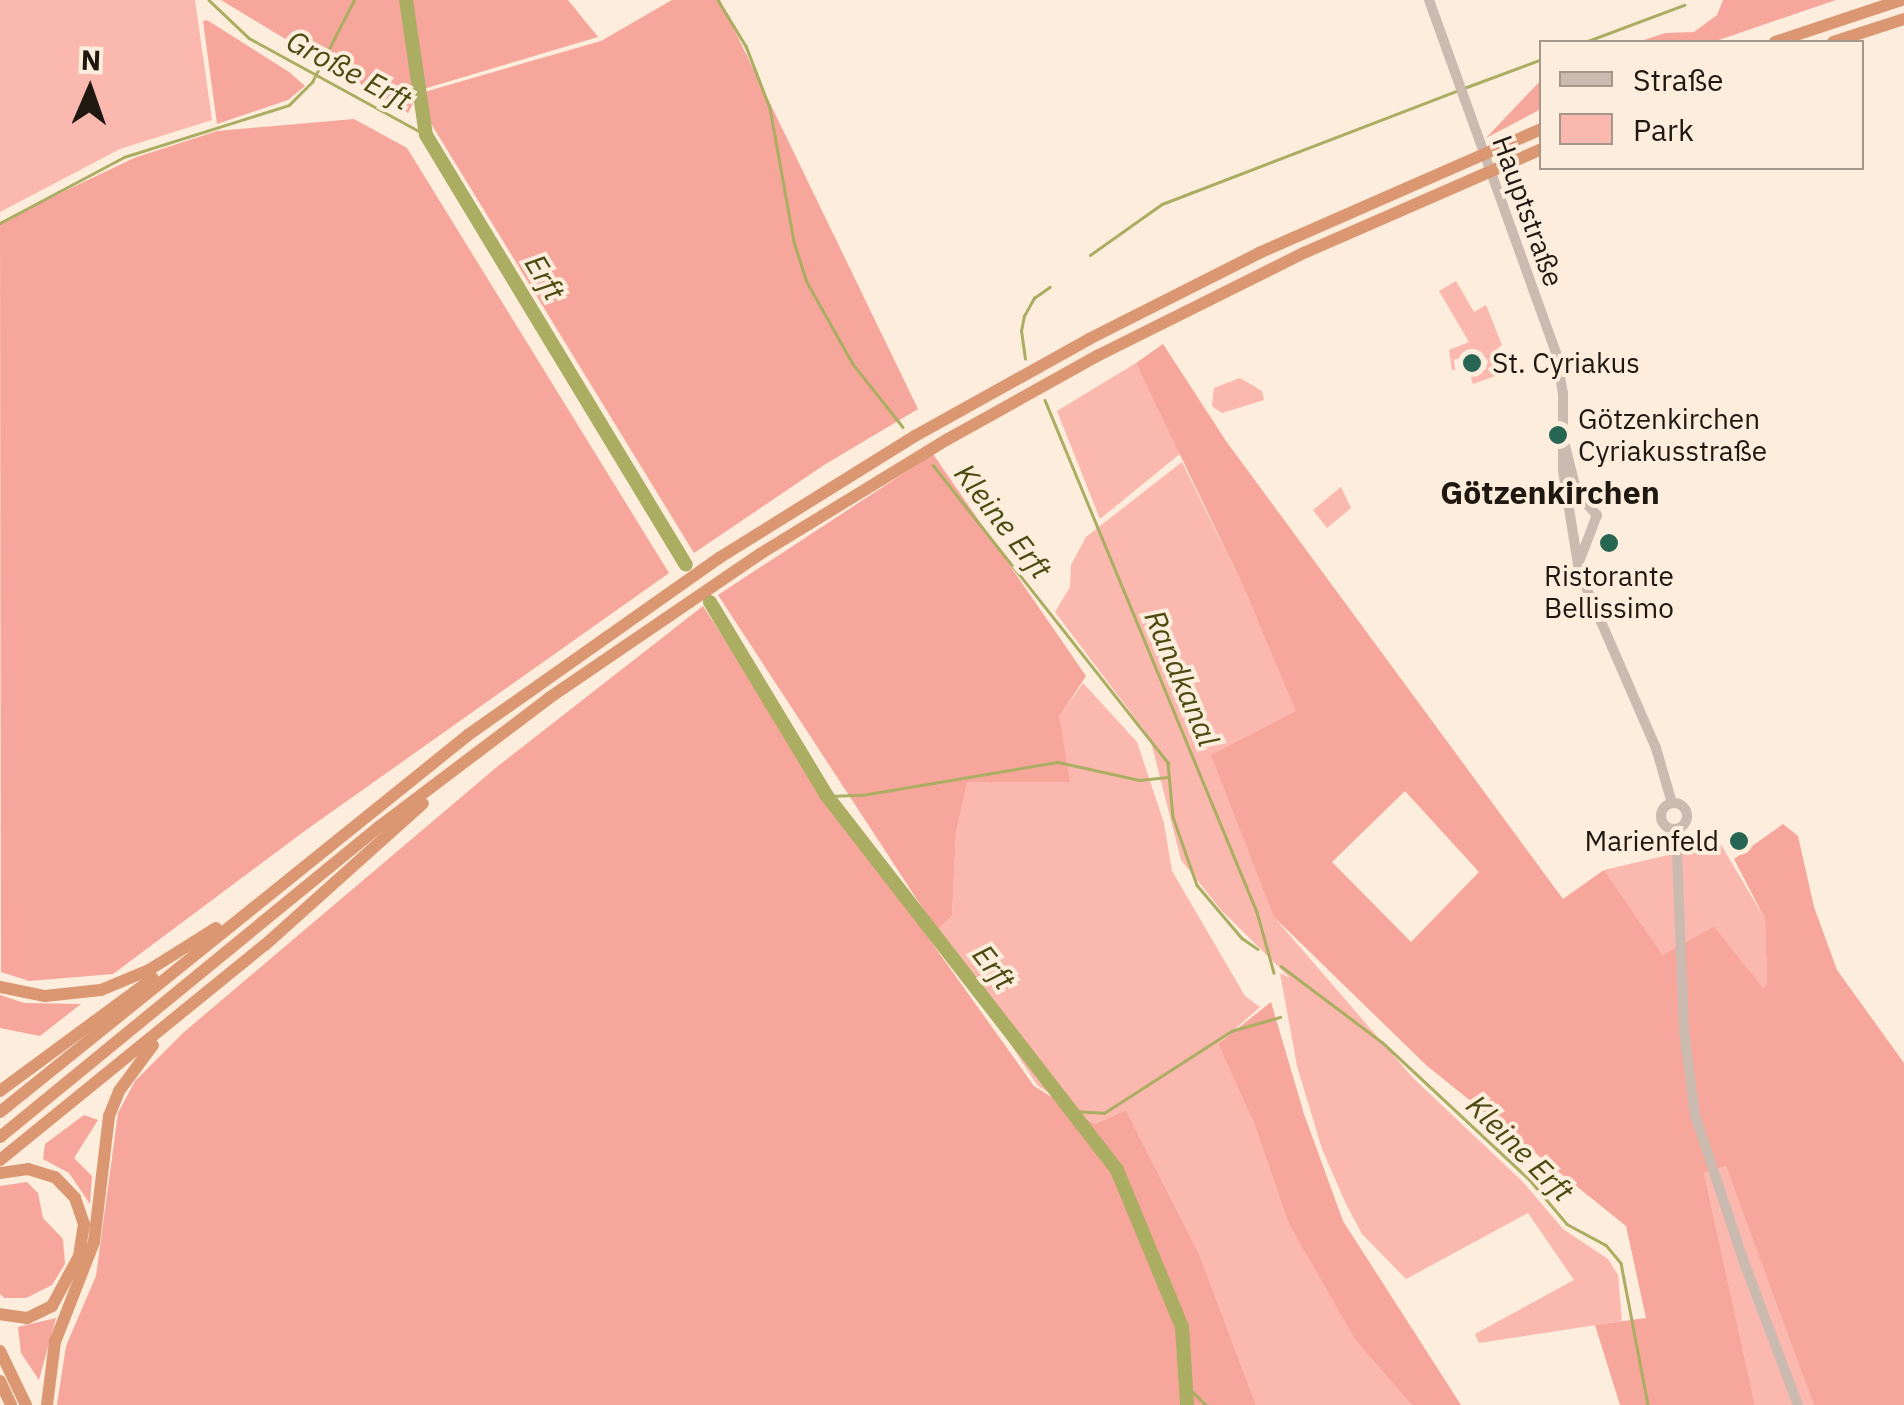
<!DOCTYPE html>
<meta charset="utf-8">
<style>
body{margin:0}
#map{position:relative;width:1904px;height:1405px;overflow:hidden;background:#fdeddc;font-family:"IBM Plex Sans",sans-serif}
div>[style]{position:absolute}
.green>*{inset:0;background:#fbb8ae}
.forest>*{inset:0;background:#f7a69b}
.stream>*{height:2.5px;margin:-1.25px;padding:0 1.25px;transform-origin:1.25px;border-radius:1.25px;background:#abad62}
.river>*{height:14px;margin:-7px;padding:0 7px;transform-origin:7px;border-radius:7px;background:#abad62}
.secondary>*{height:10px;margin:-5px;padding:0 5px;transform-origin:5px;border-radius:5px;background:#cbbaaf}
.secondary>.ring{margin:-5px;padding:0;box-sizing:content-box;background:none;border:10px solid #cbbaaf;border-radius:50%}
.highway>*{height:12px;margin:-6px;padding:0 6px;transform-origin:6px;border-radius:6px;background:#db9772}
.dots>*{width:28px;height:28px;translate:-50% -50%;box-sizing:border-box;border:5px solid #fdeddc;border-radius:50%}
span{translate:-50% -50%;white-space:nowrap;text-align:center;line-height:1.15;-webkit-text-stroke:8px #fdeddc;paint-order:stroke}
.street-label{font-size:28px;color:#1f1811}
.poi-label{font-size:28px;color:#1f1811}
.left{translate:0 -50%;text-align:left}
.right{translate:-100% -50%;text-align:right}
.water-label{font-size:30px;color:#4b4b11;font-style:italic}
.quarter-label{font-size:32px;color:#1f1811;font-weight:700}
.legend{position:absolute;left:1539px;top:40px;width:325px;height:130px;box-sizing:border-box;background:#fdeddc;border:2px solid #a4988b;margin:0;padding:12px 18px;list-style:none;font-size:30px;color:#1f1811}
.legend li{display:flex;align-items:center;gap:20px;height:50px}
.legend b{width:50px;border:2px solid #a4988b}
.north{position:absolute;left:40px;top:40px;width:100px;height:100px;-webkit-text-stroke:8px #fdeddc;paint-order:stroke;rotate:2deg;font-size:28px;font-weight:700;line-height:40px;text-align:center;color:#1f1811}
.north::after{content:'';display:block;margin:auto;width:35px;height:45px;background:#1f1811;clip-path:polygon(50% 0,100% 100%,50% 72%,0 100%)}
</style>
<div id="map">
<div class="green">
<div style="clip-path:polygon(0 0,195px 0,212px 120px,120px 149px,0 212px)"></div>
<div style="clip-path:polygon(1456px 281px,1474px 312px,1486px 305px,1502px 345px,1492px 353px,1495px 376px,1473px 384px,1470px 375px,1486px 369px,1488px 361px,1480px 351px,1454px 360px,1455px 370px,1452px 370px,1449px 350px,1469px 342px,1439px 291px)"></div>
<div style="clip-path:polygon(1136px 363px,1181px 453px,1100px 519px,1057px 411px)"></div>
<div style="clip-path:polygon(1240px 378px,1262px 391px,1264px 400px,1222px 413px,1212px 406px,1214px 388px)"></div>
<div style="clip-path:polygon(1182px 462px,1244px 588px,1297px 711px,1274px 917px,1413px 1078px,1522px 1181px,1563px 1229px,1608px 1259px,1618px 1275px,1622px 1321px,1479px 1343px,1475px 1334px,1574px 1280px,1528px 1213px,1406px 1279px,1362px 1234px,1346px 1204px,1322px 1149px,1297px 1066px,1280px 973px,1290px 978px,1221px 910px,1181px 860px,1150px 738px,1055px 612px,1070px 587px,1071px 565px,1086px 537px)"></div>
<div style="clip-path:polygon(1341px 487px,1351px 508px,1327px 528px,1313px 510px)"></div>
<div style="clip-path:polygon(1083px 683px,1137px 742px,1164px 823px,1172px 871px,1245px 996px,1260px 1007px,1218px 1044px,1255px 1126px,1288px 1222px,1412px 1405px,1256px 1405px,1200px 1256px,1126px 1110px,1095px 1124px,1037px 1085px,937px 930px,952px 916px,956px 833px,967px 781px,1059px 717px)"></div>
<div style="clip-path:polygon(1720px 843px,1765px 919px,1767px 984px,1763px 989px,1663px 955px,1604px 870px)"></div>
<div style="clip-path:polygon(1726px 1166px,1788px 1329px,1814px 1405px,1755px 1405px,1704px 1173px)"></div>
</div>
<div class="forest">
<div style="clip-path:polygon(221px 0,568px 0,598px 37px,420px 90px,408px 113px)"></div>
<div style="clip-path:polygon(672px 0,720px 0,918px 409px,824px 465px,694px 553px,427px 117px,421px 93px,601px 41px)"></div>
<div style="clip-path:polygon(1723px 0,1836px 0,1713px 42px,1638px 42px,1665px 33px,1694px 32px,1717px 15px)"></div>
<div style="clip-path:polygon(207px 20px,289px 72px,305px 86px,288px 100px,217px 124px,203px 21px)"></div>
<div style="clip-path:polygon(1541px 80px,1541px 109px,1486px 138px)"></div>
<div style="clip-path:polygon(354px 119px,407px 148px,669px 573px,306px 830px,113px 974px,29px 981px,1px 972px,0 222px,134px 158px,217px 131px)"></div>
<div style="clip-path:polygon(evenodd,1163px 344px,1226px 441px,1563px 899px,1604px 870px,1663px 955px,1714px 927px,1763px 988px,1767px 984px,1765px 919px,1734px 859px,1783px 824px,1798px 836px,1814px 907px,1837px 970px,1904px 1063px,1904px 1405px,1814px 1405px,1726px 1166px,1704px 1173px,1755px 1405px,1620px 1405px,1595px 1325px,1646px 1318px,1626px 1226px,1426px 1065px,1274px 917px,1211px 755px,1296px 711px,1244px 588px,1136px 363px,1163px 344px,1405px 791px,1479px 872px,1411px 942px,1332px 862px,1405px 791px)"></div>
<div style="clip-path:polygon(933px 454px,1086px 676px,1059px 717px,1070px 782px,967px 782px,956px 833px,952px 916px,937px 930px,718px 595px)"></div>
<div style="clip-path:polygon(703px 606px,827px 796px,1034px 1086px,1095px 1124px,1126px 1110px,1200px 1256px,1256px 1405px,57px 1405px,66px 1346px,96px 1276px,118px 1113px,135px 1081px,183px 1033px,498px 766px)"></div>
<div style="clip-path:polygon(0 995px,24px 1003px,81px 1004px,40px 1036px,0 1028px)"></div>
<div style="clip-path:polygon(1271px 1002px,1304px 1114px,1343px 1221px,1461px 1405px,1412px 1405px,1355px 1339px,1288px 1222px,1255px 1126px,1218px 1044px)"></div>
<div style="clip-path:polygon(84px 1115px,98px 1120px,74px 1158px,92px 1176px,90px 1204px,69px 1173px,43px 1159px,45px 1144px)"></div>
<div style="clip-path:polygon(27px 1182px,38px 1193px,43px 1218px,63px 1239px,65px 1264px,52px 1285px,26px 1298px,4px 1298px,0 1294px,0 1186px)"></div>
<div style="clip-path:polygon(56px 1318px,39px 1380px,21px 1353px,18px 1327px)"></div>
</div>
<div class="stream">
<div style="left:209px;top:0;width:55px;rotate:43.5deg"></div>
<div style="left:249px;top:38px;width:202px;rotate:28.7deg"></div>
<div style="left:718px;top:0;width:54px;rotate:58.7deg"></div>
<div style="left:746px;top:46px;width:66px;rotate:68.8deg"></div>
<div style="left:770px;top:108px;width:136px;rotate:79.8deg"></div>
<div style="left:794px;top:242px;width:42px;rotate:72deg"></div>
<div style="left:807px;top:282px;width:94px;rotate:60.7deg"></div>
<div style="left:853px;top:364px;width:80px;rotate:51.6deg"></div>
<div style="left:1585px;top:42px;width:106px;rotate:-20.5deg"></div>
<div style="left:1464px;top:88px;width:83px;rotate:-20.4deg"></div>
<div style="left:0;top:223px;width:140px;rotate:-28deg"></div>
<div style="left:124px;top:157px;width:173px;rotate:-17.5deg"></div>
<div style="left:289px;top:105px;width:33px;rotate:-45deg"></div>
<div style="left:312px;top:82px;width:92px;rotate:-62.9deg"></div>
<div style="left:1090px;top:255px;width:88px;rotate:-35.3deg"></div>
<div style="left:1162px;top:204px;width:315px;rotate:-21deg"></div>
<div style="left:1025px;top:359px;width:28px;rotate:-98deg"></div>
<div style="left:1021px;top:331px;width:15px;rotate:-79deg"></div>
<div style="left:1024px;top:316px;width:21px;rotate:-61deg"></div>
<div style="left:1034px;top:298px;width:19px;rotate:-35deg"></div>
<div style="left:1045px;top:400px;width:554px;rotate:67.51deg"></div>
<div style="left:1257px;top:912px;width:63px;rotate:74.4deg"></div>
<div style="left:933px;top:465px;width:380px;rotate:51.7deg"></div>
<div style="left:1168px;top:763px;width:54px;rotate:84.7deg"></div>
<div style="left:1173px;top:817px;width:72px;rotate:70.6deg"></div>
<div style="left:1197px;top:885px;width:70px;rotate:49.7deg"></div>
<div style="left:1242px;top:938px;width:19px;rotate:35deg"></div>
<div style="left:827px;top:796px;width:35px;rotate:-2deg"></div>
<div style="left:862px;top:795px;width:199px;rotate:-9.6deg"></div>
<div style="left:1058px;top:762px;width:83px;rotate:12.5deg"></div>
<div style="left:1139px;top:780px;width:29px;rotate:-6deg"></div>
<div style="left:1281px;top:966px;width:126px;rotate:37deg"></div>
<div style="left:1382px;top:1042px;width:202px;rotate:43deg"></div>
<div style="left:1530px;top:1180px;width:57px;rotate:49.9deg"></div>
<div style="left:1567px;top:1224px;width:44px;rotate:28.3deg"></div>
<div style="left:1606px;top:1245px;width:23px;rotate:50deg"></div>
<div style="left:1621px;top:1263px;width:145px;rotate:79.2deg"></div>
<div style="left:1070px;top:1111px;width:34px;rotate:3deg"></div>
<div style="left:1104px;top:1113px;width:151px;rotate:-32.8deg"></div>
<div style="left:1231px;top:1031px;width:51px;rotate:-15.9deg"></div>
<div style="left:1186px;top:1385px;width:28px;rotate:45deg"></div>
</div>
<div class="river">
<div style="left:406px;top:0;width:136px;rotate:81.6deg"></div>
<div style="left:426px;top:135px;width:502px;rotate:58.84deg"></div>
<div style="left:710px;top:602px;width:227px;rotate:58.9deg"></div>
<div style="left:827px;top:796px;width:473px;rotate:52.2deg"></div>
<div style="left:1117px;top:1170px;width:170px;rotate:67.5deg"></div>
<div style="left:1182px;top:1327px;width:78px;rotate:86.3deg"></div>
</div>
<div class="secondary">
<div style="left:1429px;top:0;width:375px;rotate:70.2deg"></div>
<div style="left:1556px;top:353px;width:42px;rotate:80.3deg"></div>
<div style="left:1563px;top:394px;width:77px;rotate:90deg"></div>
<div style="left:1563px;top:471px;width:101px;rotate:80.9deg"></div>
<div style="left:1579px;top:571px;width:193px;rotate:66.5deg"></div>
<div style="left:1656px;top:748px;width:57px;rotate:73.8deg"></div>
<div style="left:1564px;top:442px;width:53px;rotate:75.7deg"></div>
<div style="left:1577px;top:493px;width:30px;rotate:48deg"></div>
<div style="left:1597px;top:515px;width:50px;rotate:111deg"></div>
<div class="ring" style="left:1661px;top:803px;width:16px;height:16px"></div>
<div style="left:1676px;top:829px;width:202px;rotate:87.7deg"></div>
<div style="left:1684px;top:1031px;width:85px;rotate:82.5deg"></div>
<div style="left:1695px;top:1115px;width:158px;rotate:71.6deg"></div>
<div style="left:1745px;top:1265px;width:150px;rotate:69.3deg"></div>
</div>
<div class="highway">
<div style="left:1775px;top:42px;width:133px;rotate:-18.4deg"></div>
<div style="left:1833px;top:42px;width:75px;rotate:-17.9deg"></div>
<div style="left:0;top:987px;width:46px;rotate:11.3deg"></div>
<div style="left:45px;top:996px;width:56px;rotate:-6.1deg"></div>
<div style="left:101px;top:990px;width:52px;rotate:-22.6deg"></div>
<div style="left:149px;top:970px;width:79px;rotate:-32.1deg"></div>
<div style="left:0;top:1091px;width:190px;rotate:-36.4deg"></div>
<div style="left:0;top:1112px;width:601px;rotate:-38.85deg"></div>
<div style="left:468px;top:735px;width:307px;rotate:-35.2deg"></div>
<div style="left:719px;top:558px;width:231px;rotate:-31.9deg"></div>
<div style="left:915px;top:436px;width:199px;rotate:-29.1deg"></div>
<div style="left:1089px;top:339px;width:191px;rotate:-26.8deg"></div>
<div style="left:1259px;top:253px;width:309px;rotate:-23.7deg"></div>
<div style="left:0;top:1137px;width:491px;rotate:-39.3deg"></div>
<div style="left:380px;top:826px;width:212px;rotate:-37.1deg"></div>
<div style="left:549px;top:698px;width:255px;rotate:-34.3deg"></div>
<div style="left:760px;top:554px;width:220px;rotate:-31.5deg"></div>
<div style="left:948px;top:439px;width:173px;rotate:-29.1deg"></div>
<div style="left:1099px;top:355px;width:231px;rotate:-26.5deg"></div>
<div style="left:1306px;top:252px;width:257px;rotate:-23.6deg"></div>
<div style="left:0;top:1160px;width:341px;rotate:-39.1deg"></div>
<div style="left:265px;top:945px;width:212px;rotate:-41.9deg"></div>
<div style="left:0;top:1173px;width:28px;rotate:-8deg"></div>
<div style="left:28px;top:1169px;width:28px;rotate:17deg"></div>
<div style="left:55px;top:1177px;width:29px;rotate:46deg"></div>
<div style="left:75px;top:1198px;width:28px;rotate:71deg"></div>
<div style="left:84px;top:1224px;width:32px;rotate:99deg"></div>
<div style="left:79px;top:1256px;width:57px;rotate:118.4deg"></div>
<div style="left:52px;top:1306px;width:28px;rotate:154deg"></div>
<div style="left:27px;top:1318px;width:27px;rotate:-172deg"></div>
<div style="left:0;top:1351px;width:60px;rotate:64.3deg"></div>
<div style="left:0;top:1381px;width:26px;rotate:65deg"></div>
<div style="left:47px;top:1405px;width:64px;rotate:-82.8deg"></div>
<div style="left:55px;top:1342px;width:107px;rotate:-68.7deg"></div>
<div style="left:94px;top:1242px;width:127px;rotate:-83.2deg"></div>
<div style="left:109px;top:1116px;width:27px;rotate:-68deg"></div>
<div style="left:119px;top:1091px;width:57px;rotate:-53.5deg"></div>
</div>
<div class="dots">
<div style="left:1472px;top:363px;background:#276653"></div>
<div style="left:1558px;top:435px;background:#276653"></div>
<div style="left:1609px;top:543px;background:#276653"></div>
<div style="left:1739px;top:841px;background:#276653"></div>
</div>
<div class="street-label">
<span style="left:1528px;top:211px;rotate:70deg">Hauptstraße</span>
</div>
<div class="poi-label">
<span class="left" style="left:1492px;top:363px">St. Cyriakus</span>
<span class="left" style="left:1578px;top:435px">Götzenkirchen<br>Cyriakusstraße</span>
<span style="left:1609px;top:592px">Ristorante<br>Bellissimo</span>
<span class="right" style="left:1719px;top:841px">Marienfeld</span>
</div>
<div class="water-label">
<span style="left:349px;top:70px;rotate:28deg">Große Erft</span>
<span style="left:545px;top:277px;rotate:59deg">Erft</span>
<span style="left:1003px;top:521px;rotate:52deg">Kleine Erft</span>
<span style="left:1182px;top:678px;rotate:67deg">Randkanal</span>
<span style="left:994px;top:967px;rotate:52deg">Erft</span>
<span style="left:1520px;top:1148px;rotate:45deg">Kleine Erft</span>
</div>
<div class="quarter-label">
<span style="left:1550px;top:492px">Götzenkirchen</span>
</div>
<ul class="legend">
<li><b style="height:12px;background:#cbbaaf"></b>Straße</li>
<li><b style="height:28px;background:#fbb8ae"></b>Park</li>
</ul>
<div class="north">N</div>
</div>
